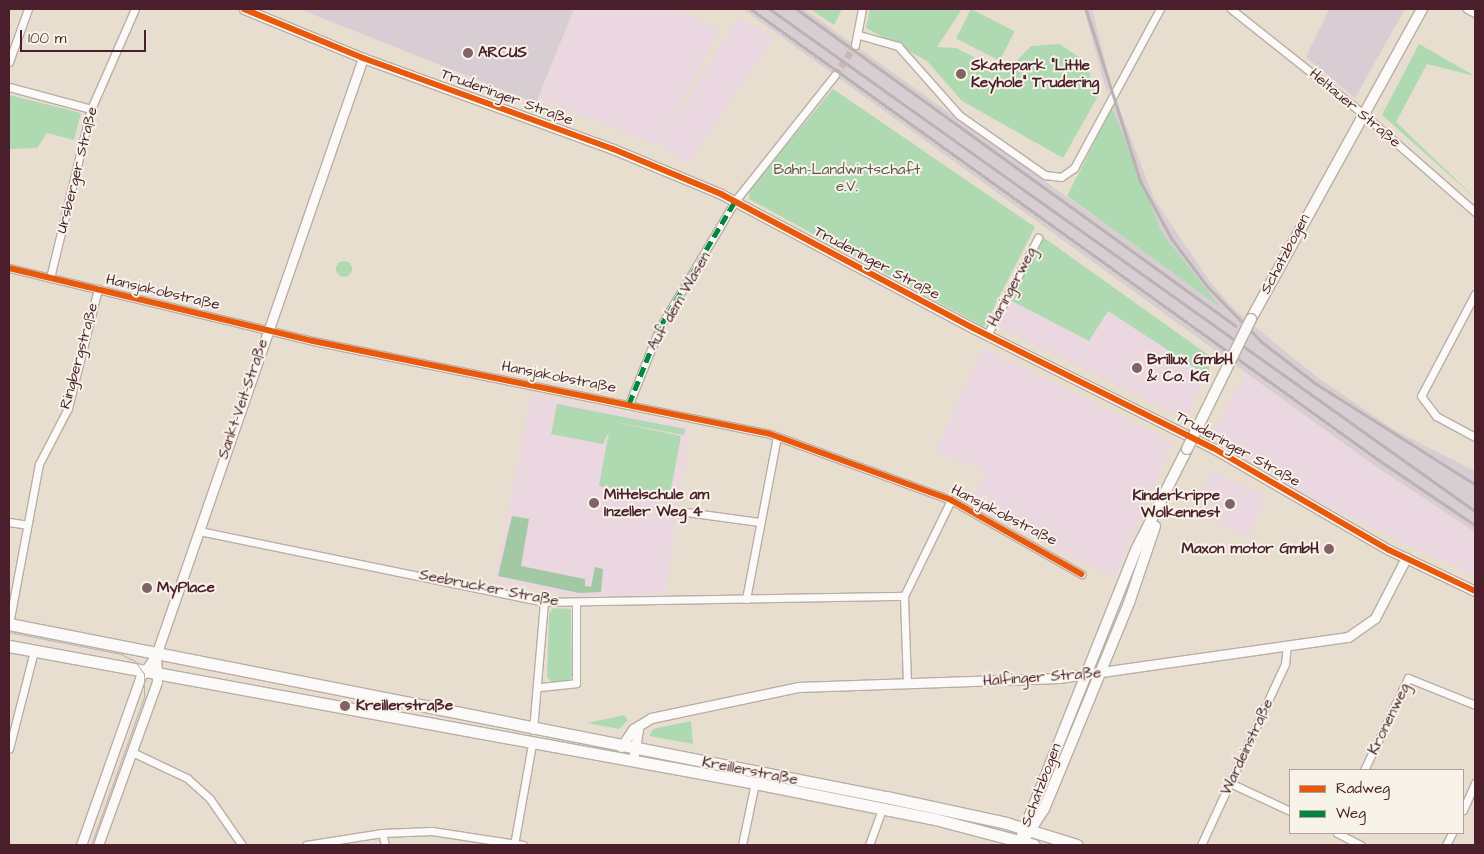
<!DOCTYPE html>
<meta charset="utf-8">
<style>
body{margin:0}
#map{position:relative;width:1484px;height:854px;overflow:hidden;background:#e8ded0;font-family:"Architects Daughter",sans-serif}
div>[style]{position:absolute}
.built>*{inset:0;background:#ead7df;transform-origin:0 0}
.industrial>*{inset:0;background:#d8cdd3}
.green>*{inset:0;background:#afd9b1;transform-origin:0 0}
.round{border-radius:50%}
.forest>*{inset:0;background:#a2c8a4}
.minor-tunnel>*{height:7px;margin-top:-3.5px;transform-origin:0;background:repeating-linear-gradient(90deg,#c8b8af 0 7px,transparent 0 10.5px)}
.roads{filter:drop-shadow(1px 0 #b9aea6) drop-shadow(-1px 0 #b9aea6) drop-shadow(0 1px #b9aea6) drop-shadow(0 -1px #b9aea6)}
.minor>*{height:7px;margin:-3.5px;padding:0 3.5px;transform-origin:3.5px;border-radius:3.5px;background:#fcfaf8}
.tertiary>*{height:9px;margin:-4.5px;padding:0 4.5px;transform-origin:4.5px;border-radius:4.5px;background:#fcfaf8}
.secondary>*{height:10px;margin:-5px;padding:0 5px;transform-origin:5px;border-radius:5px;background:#fcfaf8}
.primary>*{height:11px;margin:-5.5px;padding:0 5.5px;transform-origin:5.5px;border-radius:5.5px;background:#fcfaf8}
.tram>*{height:1px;margin:-0.5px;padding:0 0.5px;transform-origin:0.5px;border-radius:0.5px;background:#b9b3b2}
.rail>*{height:2.5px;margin:-1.25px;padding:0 1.25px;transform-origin:1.25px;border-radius:1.25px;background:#b9b3b2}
.bridges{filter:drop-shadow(1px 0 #b9aea6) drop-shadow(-1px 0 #b9aea6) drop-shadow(0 1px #b9aea6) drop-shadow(0 -1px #b9aea6)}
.secondary-bridge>*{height:10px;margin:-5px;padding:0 5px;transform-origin:5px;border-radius:5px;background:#fcfaf8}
.quiet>*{height:5px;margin-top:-2.5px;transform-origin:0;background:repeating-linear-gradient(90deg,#00873e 0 10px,transparent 0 15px)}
.cycleway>*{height:6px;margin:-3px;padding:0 3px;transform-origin:3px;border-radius:3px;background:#e8590c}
.dots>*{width:14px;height:14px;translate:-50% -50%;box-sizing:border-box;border:2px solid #f7f3e8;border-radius:50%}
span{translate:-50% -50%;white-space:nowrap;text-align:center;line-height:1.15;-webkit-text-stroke:4px #f7f3e8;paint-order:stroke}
.poi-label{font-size:15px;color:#4a1f2b;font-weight:700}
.left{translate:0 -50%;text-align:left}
.right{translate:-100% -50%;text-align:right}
.street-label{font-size:15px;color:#4a1f2b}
.park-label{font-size:15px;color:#5a564c}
.frame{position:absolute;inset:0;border:10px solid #4a1f2b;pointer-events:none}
.legend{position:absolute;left:1289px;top:769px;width:175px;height:65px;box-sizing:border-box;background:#f7f3e8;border:1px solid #b29e9c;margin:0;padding:6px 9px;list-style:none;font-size:15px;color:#4a1f2b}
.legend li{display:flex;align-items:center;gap:10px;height:25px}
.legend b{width:25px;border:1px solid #b29e9c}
.scale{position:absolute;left:20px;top:30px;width:126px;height:22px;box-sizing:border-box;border:2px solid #4a1f2b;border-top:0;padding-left:6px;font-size:15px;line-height:18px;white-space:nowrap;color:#4a1f2b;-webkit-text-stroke:4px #f7f3e8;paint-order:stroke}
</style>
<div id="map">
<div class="built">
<div style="clip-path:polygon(574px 9px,677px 9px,719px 30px,663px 137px,739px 17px,774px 38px,689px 164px,658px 145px,539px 99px)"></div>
<div style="clip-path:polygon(1010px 300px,1089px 341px,1108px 311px,1206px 375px,1186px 419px,997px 326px)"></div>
<div style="clip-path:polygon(983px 348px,1173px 442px,1114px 578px,971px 507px,985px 470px,935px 452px)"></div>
<div style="clip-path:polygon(1246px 372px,1475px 533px,1475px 577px,1311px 498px,1211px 436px)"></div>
<div style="clip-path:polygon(531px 394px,690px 426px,665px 594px,577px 596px,494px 580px)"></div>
<div style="left:1211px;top:471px;width:61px;height:45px;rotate:24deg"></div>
</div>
<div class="industrial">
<div style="clip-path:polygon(299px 9px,574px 9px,536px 103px)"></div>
<div style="clip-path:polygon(743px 9px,804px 9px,1218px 305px,1162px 233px,1118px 129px,1112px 108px,1116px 99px,1154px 199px,1211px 283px,1237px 312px,1317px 377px,1396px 431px,1475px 471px,1475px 532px,1371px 463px)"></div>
<div style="clip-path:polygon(1084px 9px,1092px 9px,1111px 84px,1107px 93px)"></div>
<div style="clip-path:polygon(1329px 9px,1405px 9px,1355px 98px,1306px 57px)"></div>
</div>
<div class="green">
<div style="clip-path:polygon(810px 9px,842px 9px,834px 25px)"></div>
<div style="clip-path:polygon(870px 9px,962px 9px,937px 47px,956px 48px,1005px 73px,1031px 46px,1060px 44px,1086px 62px,1097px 98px,1063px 158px,962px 101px,927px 61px,866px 28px)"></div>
<div style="left:971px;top:9px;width:49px;height:33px;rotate:27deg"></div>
<div style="clip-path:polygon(1419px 44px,1475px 76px,1427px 64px,1396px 122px,1475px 198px,1382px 115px)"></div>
<div style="clip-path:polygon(833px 89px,1035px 227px,984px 327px,749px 199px,750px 189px)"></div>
<div style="clip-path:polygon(9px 95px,81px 113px,74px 140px,47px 133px,37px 148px,9px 149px)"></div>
<div style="clip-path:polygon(1112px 108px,1162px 233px,1220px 307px,1067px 196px)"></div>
<div style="clip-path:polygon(1043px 237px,1214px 359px,1206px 375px,1108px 311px,1089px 341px,1010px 300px)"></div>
<div class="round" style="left:336px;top:261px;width:16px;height:16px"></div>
<div style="clip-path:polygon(557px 404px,685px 429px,684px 435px,610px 421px,681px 436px,669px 500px,599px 486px,609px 431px,603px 444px,551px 434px)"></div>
<div style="clip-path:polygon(571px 609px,572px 675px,569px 681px,552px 683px,547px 677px,549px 614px,553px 608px)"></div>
<div style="clip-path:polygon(624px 715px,628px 720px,619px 729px,587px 723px)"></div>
<div style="clip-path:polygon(691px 721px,693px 744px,649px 736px,653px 729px)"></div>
</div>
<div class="forest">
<div style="clip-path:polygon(512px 516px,529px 519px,521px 566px,585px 579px,585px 586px,591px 587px,595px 567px,603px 569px,601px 592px,579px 593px,498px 576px)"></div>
</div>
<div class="minor-tunnel">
<div style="left:835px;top:75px;width:36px;rotate:-56deg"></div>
</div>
<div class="roads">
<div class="minor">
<div style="left:1231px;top:9px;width:167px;rotate:38.4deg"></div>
<div style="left:1362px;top:113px;width:150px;rotate:41.2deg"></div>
<div style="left:1467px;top:9px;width:9px;rotate:27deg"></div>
<div style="left:859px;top:35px;width:41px;rotate:15.8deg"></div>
<div style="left:898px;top:46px;width:92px;rotate:48.5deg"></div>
<div style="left:959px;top:115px;width:105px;rotate:34.9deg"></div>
<div style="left:1045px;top:175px;width:16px;rotate:7deg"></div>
<div style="left:1061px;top:177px;width:16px;rotate:-35deg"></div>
<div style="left:1074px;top:168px;width:181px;rotate:-61.6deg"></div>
<div style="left:855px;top:45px;width:37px;rotate:-79deg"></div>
<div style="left:9px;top:62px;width:56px;rotate:-70.3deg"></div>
<div style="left:9px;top:87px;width:85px;rotate:15deg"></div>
<div style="left:9px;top:268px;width:313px;rotate:13.5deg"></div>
<div style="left:313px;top:341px;width:466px;rotate:11.5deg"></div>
<div style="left:770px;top:434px;width:193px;rotate:20deg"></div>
<div style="left:951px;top:500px;width:150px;rotate:29.6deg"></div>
<div style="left:50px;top:278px;width:174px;rotate:-76.4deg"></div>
<div style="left:91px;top:109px;width:109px;rotate:-66.3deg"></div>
<div style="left:1475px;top:294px;width:115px;rotate:117.9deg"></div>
<div style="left:1421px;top:396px;width:25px;rotate:53deg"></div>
<div style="left:1436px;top:416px;width:44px;rotate:28.3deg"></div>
<div style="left:987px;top:335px;width:110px;rotate:-62.3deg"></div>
<div style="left:629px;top:404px;width:83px;rotate:-68.1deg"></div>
<div style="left:660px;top:327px;width:147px;rotate:-59.2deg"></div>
<div style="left:735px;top:201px;width:161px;rotate:-51.6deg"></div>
<div style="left:686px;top:512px;width:74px;rotate:7.8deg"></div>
<div style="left:9px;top:522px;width:18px;rotate:9deg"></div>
<div style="left:199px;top:531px;width:352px;rotate:11.6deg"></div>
<div style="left:544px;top:602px;width:360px;rotate:-1deg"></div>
<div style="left:746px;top:599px;width:165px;rotate:-79.2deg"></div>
<div style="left:9px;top:624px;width:163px;rotate:-79.4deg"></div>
<div style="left:39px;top:464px;width:63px;rotate:-62.6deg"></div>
<div style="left:68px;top:408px;width:123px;rotate:-75.9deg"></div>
<div style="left:907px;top:683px;width:87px;rotate:-92deg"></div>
<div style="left:904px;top:596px;width:107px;rotate:-63.9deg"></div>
<div style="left:540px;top:687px;width:36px;rotate:-6deg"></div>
<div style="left:576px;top:683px;width:80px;rotate:-90deg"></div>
<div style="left:533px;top:730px;width:128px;rotate:-85.1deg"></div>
<div style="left:9px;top:749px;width:101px;rotate:-75.7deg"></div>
<div style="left:132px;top:752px;width:61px;rotate:25.3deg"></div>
<div style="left:187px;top:778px;width:31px;rotate:42deg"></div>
<div style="left:210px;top:799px;width:56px;rotate:55.2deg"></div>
<div style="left:1364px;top:770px;width:102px;rotate:-64.4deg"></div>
<div style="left:1408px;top:678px;width:72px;rotate:21.9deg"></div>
<div style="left:1230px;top:783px;width:66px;rotate:25deg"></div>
<div style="left:1463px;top:810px;width:30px;rotate:-66deg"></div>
<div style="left:382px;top:833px;width:12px;rotate:76deg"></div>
<div style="left:1337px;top:833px;width:27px;rotate:27deg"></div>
<div style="left:306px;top:845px;width:77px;rotate:-9deg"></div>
<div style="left:382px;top:833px;width:50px;rotate:-2.3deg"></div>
<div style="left:432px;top:831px;width:92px;rotate:8.7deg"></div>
<div style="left:514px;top:845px;width:103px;rotate:-79.9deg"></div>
<div style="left:742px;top:845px;width:63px;rotate:-78.2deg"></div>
<div style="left:869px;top:845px;width:38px;rotate:-70deg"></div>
<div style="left:1201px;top:845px;width:200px;rotate:-65.1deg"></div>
<div style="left:1285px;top:664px;width:18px;rotate:-84deg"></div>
<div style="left:1446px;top:845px;width:13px;rotate:-63deg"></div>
</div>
<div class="tertiary">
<div style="left:244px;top:9px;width:129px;rotate:22.4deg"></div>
<div style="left:363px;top:58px;width:266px;rotate:20deg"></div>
<div style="left:613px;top:149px;width:117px;rotate:22.6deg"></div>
<div style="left:721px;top:194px;width:285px;rotate:28deg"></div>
<div style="left:973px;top:328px;width:268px;rotate:26.6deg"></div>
<div style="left:1213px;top:448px;width:203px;rotate:30.1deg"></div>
<div style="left:1389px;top:550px;width:95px;rotate:25.5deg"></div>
<div style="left:621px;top:747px;width:22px;rotate:-56deg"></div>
<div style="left:633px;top:729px;width:21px;rotate:-31deg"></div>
<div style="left:651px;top:718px;width:150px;rotate:-11.9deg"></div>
<div style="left:798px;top:687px;width:261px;rotate:-2deg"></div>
<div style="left:1059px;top:678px;width:292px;rotate:-8.1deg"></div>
<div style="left:1348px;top:637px;width:33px;rotate:-35deg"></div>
<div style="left:1375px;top:618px;width:68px;rotate:-62.7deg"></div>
<div style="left:633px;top:761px;width:36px;rotate:-81deg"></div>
<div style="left:81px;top:845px;width:177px;rotate:-70.5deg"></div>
<div style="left:140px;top:678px;width:28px;rotate:-55deg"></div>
<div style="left:156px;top:655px;width:632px;rotate:-70.88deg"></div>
<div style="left:98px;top:845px;width:173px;rotate:-70.1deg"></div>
<div style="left:157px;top:682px;width:27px;rotate:-92deg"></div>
</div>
<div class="secondary">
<div style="left:1251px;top:319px;width:354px;rotate:-61.1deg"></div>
<div style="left:1022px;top:835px;width:307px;rotate:-68.2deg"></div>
<div style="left:1136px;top:550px;width:113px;rotate:-63.2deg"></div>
<div style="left:1027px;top:835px;width:31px;rotate:-57deg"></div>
<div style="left:1044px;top:809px;width:226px;rotate:-67.6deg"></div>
<div style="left:1130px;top:600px;width:78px;rotate:-71.3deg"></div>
</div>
<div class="primary">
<div style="left:9px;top:624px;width:894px;rotate:11.16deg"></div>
<div style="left:886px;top:797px;width:123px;rotate:12.2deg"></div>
<div style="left:1006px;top:823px;width:74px;rotate:17.2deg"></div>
<div style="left:9px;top:646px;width:758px;rotate:10.41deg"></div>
<div style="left:755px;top:783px;width:184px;rotate:11.3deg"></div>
<div style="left:935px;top:819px;width:102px;rotate:14.7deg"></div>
</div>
</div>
<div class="tram">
<div style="left:9px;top:632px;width:114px;rotate:11.1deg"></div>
<div style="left:121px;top:654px;width:16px;rotate:27deg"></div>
<div style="left:135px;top:661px;width:16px;rotate:55deg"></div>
<div style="left:144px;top:674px;width:23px;rotate:90deg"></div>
<div style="left:144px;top:697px;width:157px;rotate:109.7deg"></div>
</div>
<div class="rail">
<div style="left:751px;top:9px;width:770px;rotate:35.69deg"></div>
<div style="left:1376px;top:458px;width:120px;rotate:34.1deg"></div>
<div style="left:770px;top:9px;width:865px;rotate:35.45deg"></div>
<div style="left:797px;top:9px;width:541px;rotate:35.83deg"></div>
<div style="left:1086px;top:9px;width:182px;rotate:72.4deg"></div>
<div style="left:1141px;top:182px;width:65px;rotate:61.5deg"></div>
<div style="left:1172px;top:239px;width:60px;rotate:53.1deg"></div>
<div style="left:1208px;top:287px;width:77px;rotate:45.5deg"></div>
<div style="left:1262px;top:342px;width:67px;rotate:37.7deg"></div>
<div style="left:1315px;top:383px;width:189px;rotate:32.3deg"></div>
</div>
<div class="bridges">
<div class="secondary-bridge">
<div style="left:1187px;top:449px;width:145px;rotate:-63.8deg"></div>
</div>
</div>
<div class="quiet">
<div style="left:629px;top:404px;width:83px;rotate:-68.1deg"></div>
<div style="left:660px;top:327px;width:147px;rotate:-59.2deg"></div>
</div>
<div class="cycleway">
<div style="left:244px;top:9px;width:129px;rotate:22.4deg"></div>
<div style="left:363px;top:58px;width:266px;rotate:20deg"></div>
<div style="left:613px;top:149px;width:117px;rotate:22.6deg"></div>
<div style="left:721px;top:194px;width:285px;rotate:28deg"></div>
<div style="left:973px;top:328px;width:268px;rotate:26.6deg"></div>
<div style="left:1213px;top:448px;width:203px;rotate:30.1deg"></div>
<div style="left:1389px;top:550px;width:95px;rotate:25.5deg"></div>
<div style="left:9px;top:268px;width:313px;rotate:13.5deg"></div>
<div style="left:313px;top:341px;width:466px;rotate:11.5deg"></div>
<div style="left:770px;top:434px;width:193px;rotate:20deg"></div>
<div style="left:951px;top:500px;width:150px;rotate:29.6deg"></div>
</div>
<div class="dots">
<div style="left:468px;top:53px;background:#816265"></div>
<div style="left:961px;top:74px;background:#816265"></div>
<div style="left:1137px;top:368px;background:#816265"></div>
<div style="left:594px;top:503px;background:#816265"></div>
<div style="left:1230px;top:504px;background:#816265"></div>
<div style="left:1329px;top:549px;background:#816265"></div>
<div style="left:147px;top:588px;background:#816265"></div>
<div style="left:345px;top:706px;background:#816265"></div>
</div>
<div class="poi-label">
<span class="left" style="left:478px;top:53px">ARCUS</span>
<span class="left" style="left:971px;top:74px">Skatepark "Little<br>Keyhole" Trudering</span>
<span class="left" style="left:1147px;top:368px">Brillux GmbH<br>&amp; Co. KG</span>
<span class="left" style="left:604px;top:503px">Mittelschule am<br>Inzeller Weg 4</span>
<span class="right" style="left:1220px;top:504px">Kinderkrippe<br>Wolkennest</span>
<span class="right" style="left:1319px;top:549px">Maxon motor GmbH</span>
<span class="left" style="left:157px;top:588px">MyPlace</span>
<span class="left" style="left:356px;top:706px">Kreillerstraße</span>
</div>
<div class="street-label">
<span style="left:507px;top:97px;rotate:20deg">Truderinger Straße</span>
<span style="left:1355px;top:108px;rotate:40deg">Heltauer Straße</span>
<span style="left:77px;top:170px;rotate:-76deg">Ursberger Straße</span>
<span style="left:1285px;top:254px;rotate:-62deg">Schatzbogen</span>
<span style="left:877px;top:263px;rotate:28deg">Truderinger Straße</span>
<span style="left:1012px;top:287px;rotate:-62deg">Haringerweg</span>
<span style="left:163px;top:292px;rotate:13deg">Hansjakobstraße</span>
<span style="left:679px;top:301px;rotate:-60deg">Auf dem Wasen</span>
<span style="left:79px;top:356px;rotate:-75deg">Ringbergstraße</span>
<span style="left:559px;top:377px;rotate:11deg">Hansjakobstraße</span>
<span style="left:243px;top:399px;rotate:-71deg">Sankt-Veit-Straße</span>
<span style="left:1238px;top:449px;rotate:29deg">Truderinger Straße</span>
<span style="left:1004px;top:515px;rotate:27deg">Hansjakobstraße</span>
<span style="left:489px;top:588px;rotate:11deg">Seebrucker Straße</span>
<span style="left:1042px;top:677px;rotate:-4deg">Halfinger Straße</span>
<span style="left:1389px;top:719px;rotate:-64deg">Kronenweg</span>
<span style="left:1247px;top:747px;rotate:-65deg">Wardeinstraße</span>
<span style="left:750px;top:771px;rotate:11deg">Kreillerstraße</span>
<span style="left:1041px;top:785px;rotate:-69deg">Schatzbogen</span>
</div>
<div class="park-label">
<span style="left:847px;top:178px">Bahn-Landwirtschaft<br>e.V.</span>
</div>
<div class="frame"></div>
<ul class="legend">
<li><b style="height:6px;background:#e8590c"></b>Radweg</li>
<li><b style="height:6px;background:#00873e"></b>Weg</li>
</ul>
<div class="scale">100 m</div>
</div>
